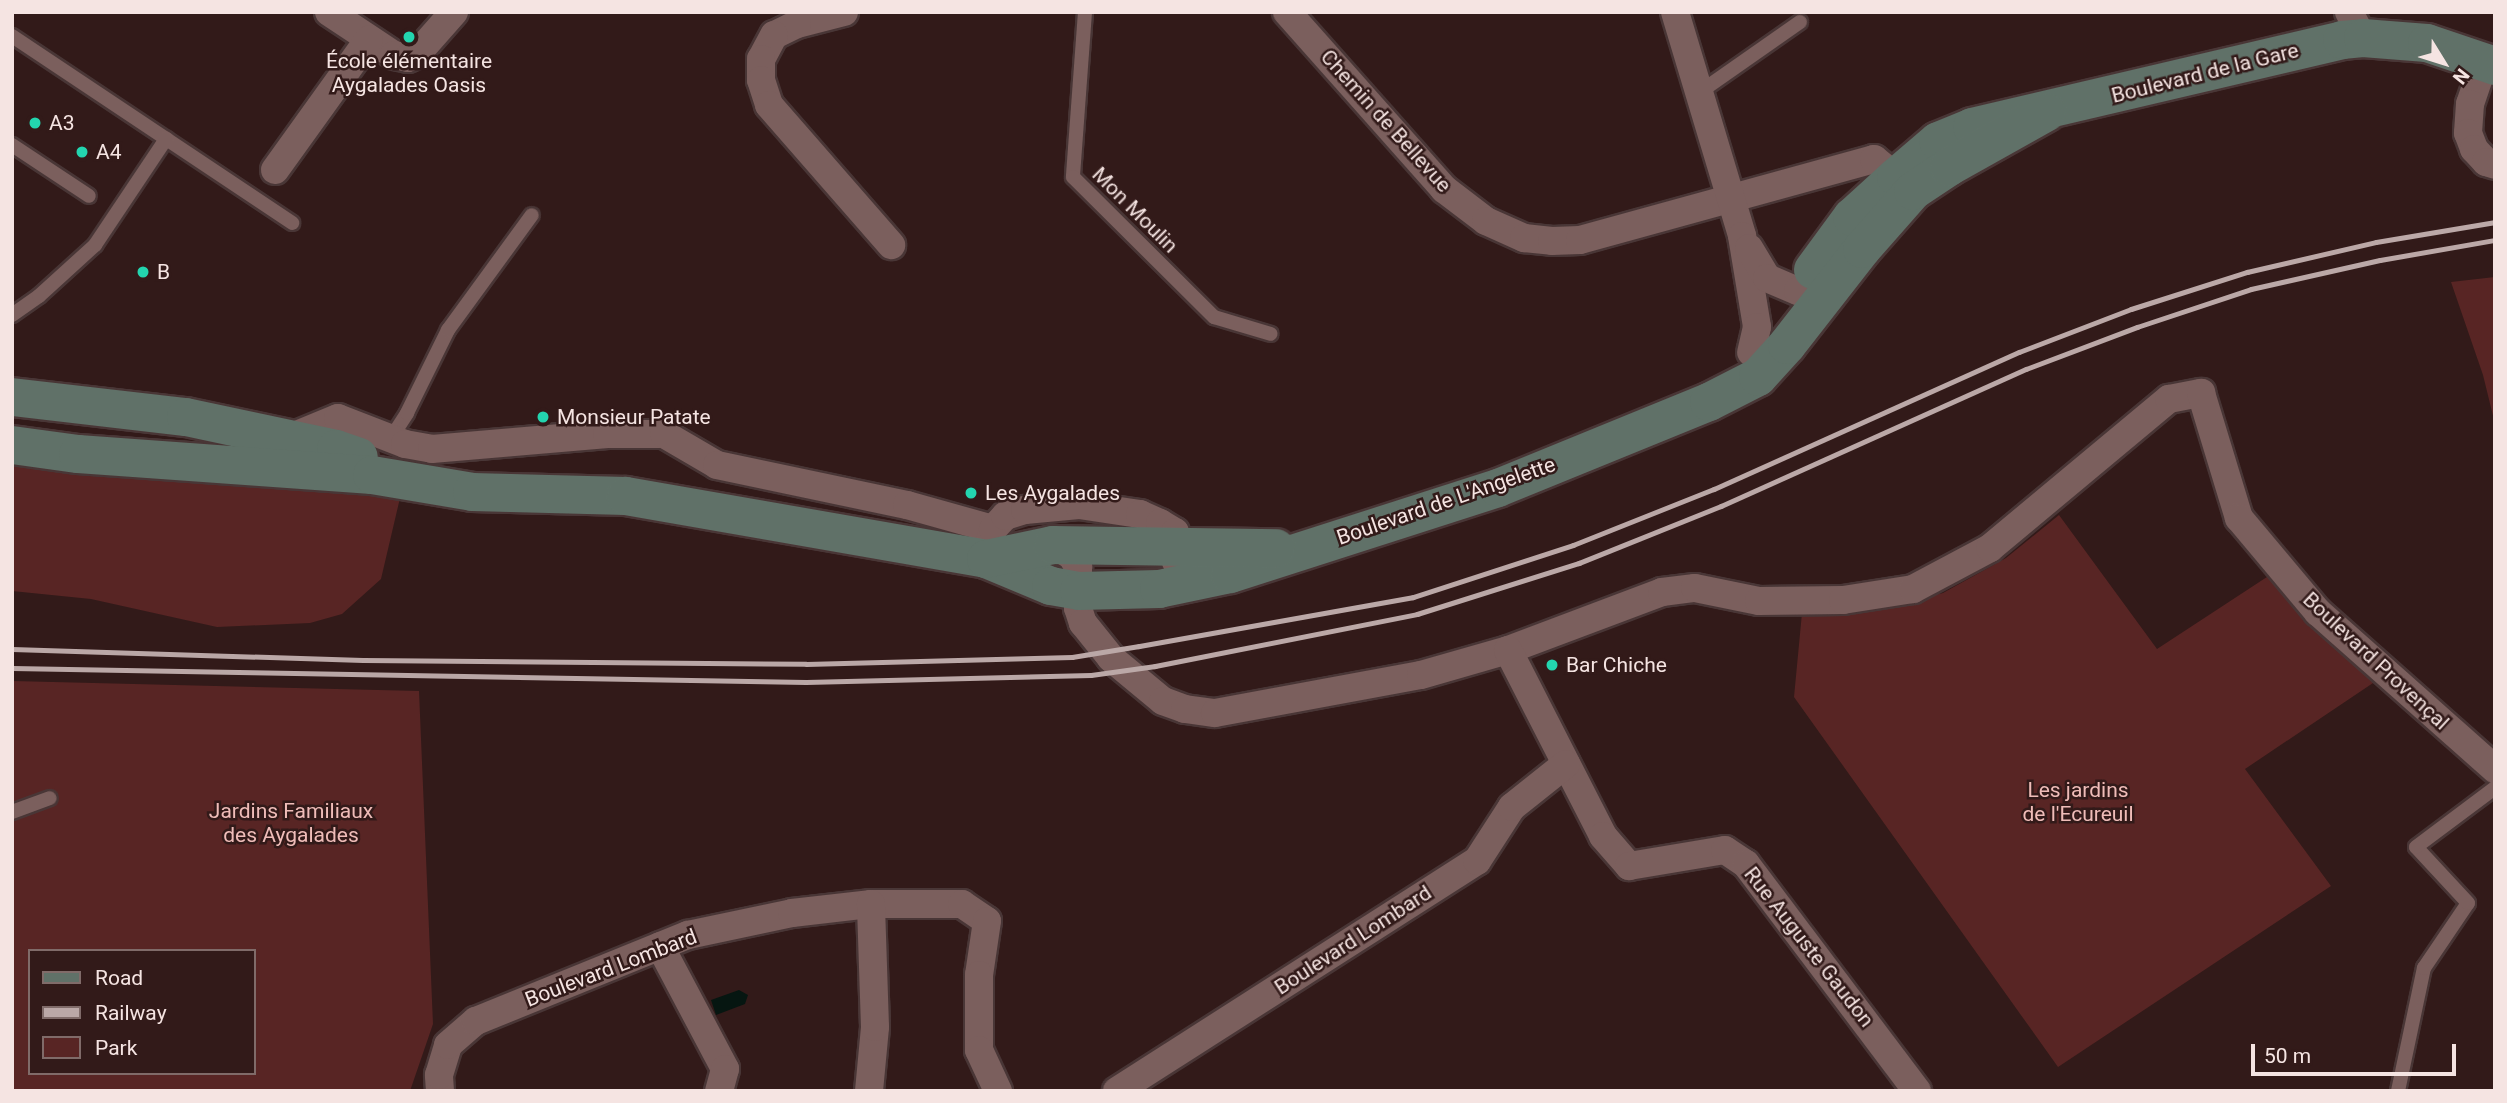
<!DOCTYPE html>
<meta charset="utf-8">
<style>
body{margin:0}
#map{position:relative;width:2507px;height:1103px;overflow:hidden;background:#321a19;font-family:Roboto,sans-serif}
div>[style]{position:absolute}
.green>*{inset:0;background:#582524}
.water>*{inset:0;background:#061611}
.roads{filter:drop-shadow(2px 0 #493636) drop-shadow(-2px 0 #493636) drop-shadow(0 2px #493636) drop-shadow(0 -2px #493636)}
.lane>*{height:14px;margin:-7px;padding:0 7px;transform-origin:7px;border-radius:7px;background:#7b5f5d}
.street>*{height:28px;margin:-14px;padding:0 14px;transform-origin:14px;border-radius:14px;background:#7b5f5d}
.secondary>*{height:38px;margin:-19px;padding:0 19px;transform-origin:19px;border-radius:19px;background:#607168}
.rail>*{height:5px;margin:-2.5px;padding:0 2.5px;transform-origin:2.5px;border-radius:2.5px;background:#bba8a7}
.dots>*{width:19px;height:19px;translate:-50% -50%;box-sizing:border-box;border:4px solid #321a19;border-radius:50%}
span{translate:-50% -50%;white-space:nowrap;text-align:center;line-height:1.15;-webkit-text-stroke:5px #321a19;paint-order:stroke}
.poi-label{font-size:21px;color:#f5e4e2}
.left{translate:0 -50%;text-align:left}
.street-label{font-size:21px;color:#f5e4e2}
.park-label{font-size:21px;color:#efbcb8}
.frame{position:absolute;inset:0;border:14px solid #f5e4e2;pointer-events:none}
.legend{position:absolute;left:28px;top:949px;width:228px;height:126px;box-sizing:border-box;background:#321a19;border:2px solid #806b69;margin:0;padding:9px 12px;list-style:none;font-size:21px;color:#f5e4e2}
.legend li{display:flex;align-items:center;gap:14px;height:35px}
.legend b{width:35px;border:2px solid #806b69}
.north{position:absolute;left:2409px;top:28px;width:70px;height:70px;-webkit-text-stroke:5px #321a19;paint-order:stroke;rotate:128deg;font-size:19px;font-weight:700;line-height:28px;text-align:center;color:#f5e4e2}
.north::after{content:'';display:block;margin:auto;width:24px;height:32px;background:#f5e4e2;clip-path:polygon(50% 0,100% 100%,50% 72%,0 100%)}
.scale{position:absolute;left:2251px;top:1044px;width:205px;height:32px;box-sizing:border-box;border:4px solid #f5e4e2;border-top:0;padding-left:9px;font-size:21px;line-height:24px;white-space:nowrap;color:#f5e4e2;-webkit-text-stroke:5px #321a19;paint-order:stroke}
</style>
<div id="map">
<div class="green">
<div style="clip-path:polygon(2495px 277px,2495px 424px,2483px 375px,2451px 282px)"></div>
<div style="clip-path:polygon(12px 461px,400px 498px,381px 579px,342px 614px,310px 623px,217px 627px,91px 599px,12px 591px)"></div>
<div style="clip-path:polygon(2059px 515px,2157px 649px,2270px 575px,2338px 650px,2376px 681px,2245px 769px,2331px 886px,2058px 1067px,1794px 697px,1802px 613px,1883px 609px,1943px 593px,2006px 558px)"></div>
<div style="clip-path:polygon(evenodd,12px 681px,419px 691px,433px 1024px,410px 1091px,12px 1091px,12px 681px,30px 951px,254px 951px,254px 1073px,30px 1073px,30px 951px)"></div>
</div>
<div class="water">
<div style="clip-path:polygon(739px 990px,748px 995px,745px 1004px,716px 1015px,711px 1000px)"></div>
</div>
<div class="roads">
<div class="lane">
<div style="left:1085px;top:12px;width:165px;rotate:94.2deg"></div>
<div style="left:1073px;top:177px;width:199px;rotate:44.8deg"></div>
<div style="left:1214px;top:317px;width:59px;rotate:16.6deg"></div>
<div style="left:12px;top:36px;width:337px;rotate:33.7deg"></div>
<div style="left:1700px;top:92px;width:122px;rotate:-35deg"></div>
<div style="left:12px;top:145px;width:92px;rotate:33.5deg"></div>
<div style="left:12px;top:315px;width:33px;rotate:-35deg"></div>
<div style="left:39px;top:296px;width:76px;rotate:-42.3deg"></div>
<div style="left:95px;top:245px;width:128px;rotate:-56.2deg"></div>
<div style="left:391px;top:438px;width:30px;rotate:-57deg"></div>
<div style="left:407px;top:413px;width:93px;rotate:-63.7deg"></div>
<div style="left:448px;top:330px;width:142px;rotate:-53.9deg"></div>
<div style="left:12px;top:812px;width:40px;rotate:-20.2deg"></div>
<div style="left:2398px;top:1091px;width:126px;rotate:-78.1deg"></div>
<div style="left:2424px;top:968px;width:78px;rotate:-55.9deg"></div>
<div style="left:2468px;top:903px;width:76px;rotate:-132.9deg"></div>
<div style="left:2416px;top:847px;width:99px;rotate:-36.8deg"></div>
</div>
<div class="street">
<div style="left:329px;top:12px;width:78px;rotate:33.5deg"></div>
<div style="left:394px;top:55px;width:14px;rotate:12deg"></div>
<div style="left:408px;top:58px;width:10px;rotate:-24deg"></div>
<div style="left:417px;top:54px;width:56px;rotate:-48.6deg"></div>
<div style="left:844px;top:12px;width:49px;rotate:165.7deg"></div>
<div style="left:797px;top:24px;width:25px;rotate:154deg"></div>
<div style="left:774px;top:35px;width:27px;rotate:118deg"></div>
<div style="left:761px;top:59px;width:21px;rotate:90deg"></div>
<div style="left:761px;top:80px;width:26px;rotate:72deg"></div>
<div style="left:769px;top:105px;width:186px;rotate:48.9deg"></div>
<div style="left:1287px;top:12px;width:237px;rotate:48.4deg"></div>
<div style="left:1444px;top:189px;width:53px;rotate:37.3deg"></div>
<div style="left:1486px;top:221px;width:42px;rotate:24.1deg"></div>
<div style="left:1524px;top:238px;width:28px;rotate:6deg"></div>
<div style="left:1552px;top:241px;width:28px;rotate:-2deg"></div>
<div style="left:1580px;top:240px;width:305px;rotate:-15.4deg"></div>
<div style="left:1874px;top:159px;width:28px;rotate:39deg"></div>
<div style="left:1896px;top:177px;width:20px;rotate:99deg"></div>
<div style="left:1675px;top:12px;width:234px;rotate:73.3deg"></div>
<div style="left:1742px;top:236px;width:92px;rotate:80.6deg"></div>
<div style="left:1757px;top:327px;width:26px;rotate:103deg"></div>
<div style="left:2349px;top:12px;width:30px;rotate:62deg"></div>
<div style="left:2484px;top:63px;width:43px;rotate:108.9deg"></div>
<div style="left:2470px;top:104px;width:29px;rotate:94deg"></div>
<div style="left:2468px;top:133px;width:17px;rotate:69deg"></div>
<div style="left:2474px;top:149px;width:18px;rotate:47deg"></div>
<div style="left:2486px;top:162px;width:9px;rotate:18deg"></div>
<div style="left:275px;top:170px;width:161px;rotate:-54.3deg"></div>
<div style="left:1749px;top:248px;width:35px;rotate:59deg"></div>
<div style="left:1767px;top:278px;width:34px;rotate:23deg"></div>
<div style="left:1798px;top:291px;width:45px;rotate:-34deg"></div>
<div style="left:287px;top:439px;width:55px;rotate:-22.4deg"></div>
<div style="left:338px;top:418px;width:72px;rotate:21.2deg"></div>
<div style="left:405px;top:444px;width:27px;rotate:10deg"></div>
<div style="left:432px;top:449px;width:176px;rotate:-4.9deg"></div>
<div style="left:607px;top:434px;width:57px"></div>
<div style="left:664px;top:434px;width:61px;rotate:30.3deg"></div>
<div style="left:717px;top:465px;width:194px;rotate:11.9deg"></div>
<div style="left:907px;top:505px;width:89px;rotate:15.6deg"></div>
<div style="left:989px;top:545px;width:16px;rotate:-76deg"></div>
<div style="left:993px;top:529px;width:18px;rotate:-47deg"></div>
<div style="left:1005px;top:516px;width:21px;rotate:-17deg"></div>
<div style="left:1025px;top:510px;width:54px;rotate:-5.3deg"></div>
<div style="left:1079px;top:505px;width:62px;rotate:8.4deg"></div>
<div style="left:1140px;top:514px;width:22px;rotate:24deg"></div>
<div style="left:1160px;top:523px;width:17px;rotate:31deg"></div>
<div style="left:1175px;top:532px;width:16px;rotate:72deg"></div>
<div style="left:1180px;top:547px;width:15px;rotate:106deg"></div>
<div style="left:1053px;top:545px;width:22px;rotate:30deg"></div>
<div style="left:1072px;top:556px;width:13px;rotate:61deg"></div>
<div style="left:1078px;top:567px;width:41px;rotate:90deg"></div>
<div style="left:1078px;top:608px;width:16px;rotate:72deg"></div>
<div style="left:1083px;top:623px;width:45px;rotate:51.3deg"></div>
<div style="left:1111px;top:658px;width:67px;rotate:39.6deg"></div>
<div style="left:1163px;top:701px;width:23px;rotate:20deg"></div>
<div style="left:1185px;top:709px;width:30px;rotate:8deg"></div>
<div style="left:1215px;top:713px;width:209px;rotate:-10.5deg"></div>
<div style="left:1421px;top:675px;width:91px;rotate:-16deg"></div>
<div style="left:1508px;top:650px;width:165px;rotate:-20.6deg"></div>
<div style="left:1662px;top:592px;width:33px;rotate:-7deg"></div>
<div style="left:1695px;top:588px;width:65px;rotate:11.5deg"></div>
<div style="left:1759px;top:601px;width:84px;rotate:-0.7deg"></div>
<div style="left:1843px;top:600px;width:71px;rotate:-8.9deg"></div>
<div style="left:1913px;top:589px;width:87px;rotate:-28deg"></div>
<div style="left:1990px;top:548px;width:233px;rotate:-39.8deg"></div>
<div style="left:2169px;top:399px;width:33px;rotate:-11deg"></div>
<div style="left:2201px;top:393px;width:131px;rotate:73.1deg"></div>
<div style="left:2239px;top:518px;width:123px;rotate:50deg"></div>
<div style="left:2318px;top:612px;width:237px;rotate:41.6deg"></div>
<div style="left:1508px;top:650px;width:209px;rotate:62.9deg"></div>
<div style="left:1603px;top:836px;width:40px;rotate:49deg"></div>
<div style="left:1629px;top:866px;width:97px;rotate:-9.5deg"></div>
<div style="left:1725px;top:850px;width:25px;rotate:34deg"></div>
<div style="left:1746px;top:864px;width:284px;rotate:53deg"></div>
<div style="left:660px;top:946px;width:139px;rotate:62.1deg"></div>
<div style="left:725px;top:1069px;width:23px;rotate:105deg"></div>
<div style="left:440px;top:1091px;width:16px;rotate:-94deg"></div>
<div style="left:439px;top:1075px;width:31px;rotate:-73deg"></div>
<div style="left:448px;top:1045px;width:37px;rotate:-41deg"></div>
<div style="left:476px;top:1021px;width:229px;rotate:-22.1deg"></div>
<div style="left:688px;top:935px;width:106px;rotate:-11.9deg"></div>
<div style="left:792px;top:913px;width:80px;rotate:-6.5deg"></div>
<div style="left:871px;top:904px;width:91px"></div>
<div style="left:962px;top:904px;width:30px;rotate:34deg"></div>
<div style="left:987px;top:921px;width:55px;rotate:98.4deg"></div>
<div style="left:979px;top:975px;width:75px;rotate:90deg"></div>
<div style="left:979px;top:1050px;width:45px;rotate:65.1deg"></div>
<div style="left:869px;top:1091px;width:64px;rotate:-84.6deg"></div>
<div style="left:875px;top:1027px;width:123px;rotate:-91.9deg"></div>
<div style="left:1117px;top:1091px;width:427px;rotate:-32.6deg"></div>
<div style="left:1477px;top:861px;width:64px;rotate:-57.1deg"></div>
<div style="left:1512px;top:807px;width:69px;rotate:-38.5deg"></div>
</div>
<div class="secondary">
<div style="left:1813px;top:270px;width:66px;rotate:-53.7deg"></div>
<div style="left:1852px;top:217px;width:59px;rotate:-42.3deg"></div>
<div style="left:1896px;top:177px;width:55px;rotate:-40.6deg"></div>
<div style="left:1938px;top:141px;width:37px;rotate:-22deg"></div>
<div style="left:1972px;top:127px;width:380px;rotate:-13.2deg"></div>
<div style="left:2342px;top:40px;width:21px;rotate:-5deg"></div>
<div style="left:2363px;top:38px;width:64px;rotate:4.5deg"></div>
<div style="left:2427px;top:43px;width:72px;rotate:18.7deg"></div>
<div style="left:12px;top:397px;width:175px;rotate:6.6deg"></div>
<div style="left:186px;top:417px;width:153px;rotate:12deg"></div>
<div style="left:336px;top:449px;width:24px;rotate:19deg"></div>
<div style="left:12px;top:445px;width:67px;rotate:7.8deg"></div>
<div style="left:78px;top:454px;width:295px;rotate:4.1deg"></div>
<div style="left:372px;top:475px;width:101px;rotate:9.6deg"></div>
<div style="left:472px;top:492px;width:154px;rotate:1.5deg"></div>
<div style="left:626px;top:496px;width:365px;rotate:9.9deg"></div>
<div style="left:986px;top:559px;width:70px;rotate:22.6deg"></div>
<div style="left:1051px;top:586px;width:28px;rotate:10deg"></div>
<div style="left:1079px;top:591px;width:80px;rotate:-1.4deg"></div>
<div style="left:1159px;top:589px;width:73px;rotate:-11.9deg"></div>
<div style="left:1230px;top:574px;width:281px;rotate:-17.8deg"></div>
<div style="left:1498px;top:488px;width:228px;rotate:-22.2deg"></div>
<div style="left:1709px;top:402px;width:55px;rotate:-27deg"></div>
<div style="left:1758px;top:377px;width:43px;rotate:-47.8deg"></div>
<div style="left:1787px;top:345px;width:122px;rotate:-52deg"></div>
<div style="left:1862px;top:249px;width:77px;rotate:-48.7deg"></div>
<div style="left:1913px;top:191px;width:43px;rotate:-33.7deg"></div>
<div style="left:1949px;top:167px;width:112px;rotate:-29.3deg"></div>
<div style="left:986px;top:559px;width:68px;rotate:-11.8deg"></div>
<div style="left:1053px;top:545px;width:223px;rotate:0.8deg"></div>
</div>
</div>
<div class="rail">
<div style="left:12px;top:649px;width:351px;rotate:1.8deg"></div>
<div style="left:363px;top:660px;width:443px;rotate:0.5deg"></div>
<div style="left:806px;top:664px;width:266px;rotate:-1.5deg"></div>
<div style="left:1072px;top:657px;width:68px;rotate:-9.3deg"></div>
<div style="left:1139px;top:646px;width:278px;rotate:-10.1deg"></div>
<div style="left:1413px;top:597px;width:168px;rotate:-18deg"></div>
<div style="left:1573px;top:545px;width:152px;rotate:-21.7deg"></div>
<div style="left:1714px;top:489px;width:334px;rotate:-24.2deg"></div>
<div style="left:2019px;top:352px;width:120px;rotate:-21deg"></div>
<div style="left:2131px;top:309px;width:122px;rotate:-17.7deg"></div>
<div style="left:2247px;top:272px;width:132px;rotate:-13.1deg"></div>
<div style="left:2376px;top:242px;width:121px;rotate:-9.5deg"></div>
<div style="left:12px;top:668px;width:794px;rotate:1.01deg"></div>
<div style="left:806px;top:682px;width:285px;rotate:-1.4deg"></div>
<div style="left:1091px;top:675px;width:65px;rotate:-8deg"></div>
<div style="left:1155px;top:666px;width:267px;rotate:-11.2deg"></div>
<div style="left:1417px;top:614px;width:170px;rotate:-17.5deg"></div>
<div style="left:1579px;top:563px;width:153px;rotate:-21.9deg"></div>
<div style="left:1721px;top:506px;width:334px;rotate:-24.2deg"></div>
<div style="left:2026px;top:369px;width:119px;rotate:-20.7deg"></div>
<div style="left:2137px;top:327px;width:120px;rotate:-18.4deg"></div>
<div style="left:2251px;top:289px;width:132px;rotate:-12.7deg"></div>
<div style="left:2380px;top:260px;width:117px;rotate:-9.9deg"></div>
</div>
<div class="dots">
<div style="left:409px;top:37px;background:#23d5af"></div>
<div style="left:35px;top:123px;background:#23d5af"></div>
<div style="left:82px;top:152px;background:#23d5af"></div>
<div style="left:143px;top:272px;background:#23d5af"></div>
<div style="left:543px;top:417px;background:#23d5af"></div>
<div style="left:971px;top:493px;background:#23d5af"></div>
<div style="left:1552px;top:665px;background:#23d5af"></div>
</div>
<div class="poi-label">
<span style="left:409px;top:73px">École élémentaire<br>Aygalades Oasis</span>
<span class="left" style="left:49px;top:123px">A3</span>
<span class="left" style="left:96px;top:152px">A4</span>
<span class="left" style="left:157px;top:272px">B</span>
<span class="left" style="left:557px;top:417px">Monsieur Patate</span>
<span class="left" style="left:985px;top:493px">Les Aygalades</span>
<span class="left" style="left:1566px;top:665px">Bar Chiche</span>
</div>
<div class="street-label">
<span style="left:2205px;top:73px;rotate:-14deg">Boulevard de la Gare</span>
<span style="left:1386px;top:121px;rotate:48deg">Chemin de Bellevue</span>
<span style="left:1135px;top:210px;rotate:45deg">Mon Moulin</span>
<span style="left:1446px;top:501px;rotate:-19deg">Boulevard de L'Angelette</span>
<span style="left:2376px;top:661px;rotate:43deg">Boulevard Provençal</span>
<span style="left:1353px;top:940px;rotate:-33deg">Boulevard Lombard</span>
<span style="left:1809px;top:947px;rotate:52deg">Rue Auguste Gaudon</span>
<span style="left:611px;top:968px;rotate:-21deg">Boulevard Lombard</span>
</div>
<div class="park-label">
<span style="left:2078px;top:802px">Les jardins<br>de l'Ecureuil</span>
<span style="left:291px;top:823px">Jardins Familiaux<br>des Aygalades</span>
</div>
<div class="frame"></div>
<ul class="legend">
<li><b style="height:9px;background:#607168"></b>Road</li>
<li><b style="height:9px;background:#bba8a7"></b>Railway</li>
<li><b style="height:19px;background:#582524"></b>Park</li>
</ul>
<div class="north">N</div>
<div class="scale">50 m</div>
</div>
